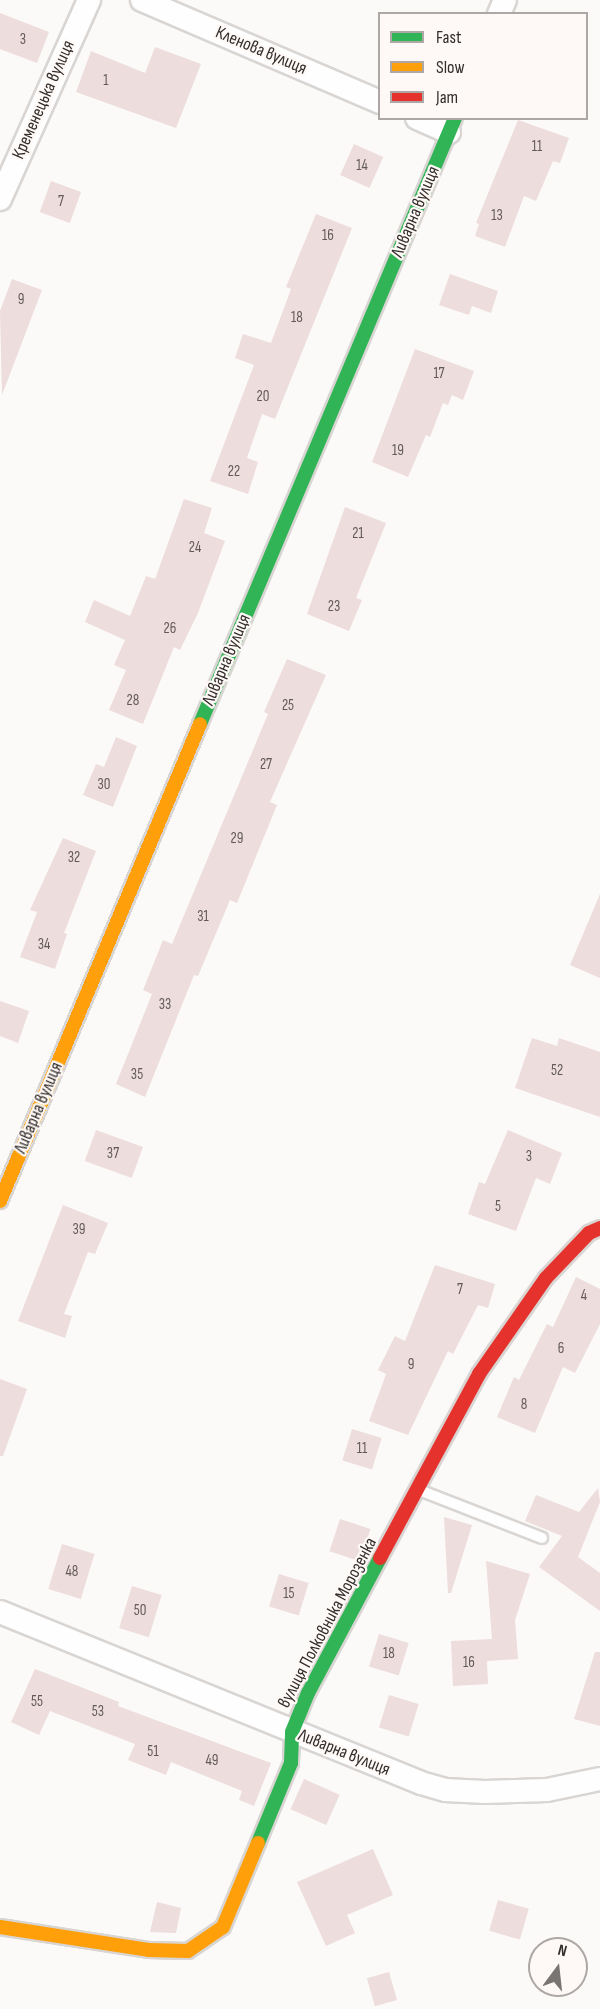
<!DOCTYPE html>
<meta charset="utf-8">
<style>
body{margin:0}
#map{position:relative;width:600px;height:2009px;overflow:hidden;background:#fcfaf8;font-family:"Sofia Sans Condensed",sans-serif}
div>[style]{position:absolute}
.building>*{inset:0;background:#eddddc;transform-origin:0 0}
.roads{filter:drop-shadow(2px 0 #d8d5d3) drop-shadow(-2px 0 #d8d5d3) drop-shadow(0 2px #d8d5d3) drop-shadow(0 -2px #d8d5d3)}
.lane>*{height:10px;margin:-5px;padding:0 5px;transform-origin:5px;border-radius:5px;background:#fffefe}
.street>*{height:22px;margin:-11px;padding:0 11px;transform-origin:11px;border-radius:11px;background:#fffefe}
.fast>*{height:14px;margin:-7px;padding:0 7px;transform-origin:7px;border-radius:7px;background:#30b455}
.slow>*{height:14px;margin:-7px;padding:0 7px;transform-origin:7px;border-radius:7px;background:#ff9f0a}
.jam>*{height:14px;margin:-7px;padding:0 7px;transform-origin:7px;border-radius:7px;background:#e5322d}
span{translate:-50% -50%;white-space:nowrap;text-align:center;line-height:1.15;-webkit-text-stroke:4.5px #fef9f6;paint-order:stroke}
.number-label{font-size:15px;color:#625a57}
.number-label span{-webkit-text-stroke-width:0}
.street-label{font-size:18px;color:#332e2b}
.legend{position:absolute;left:378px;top:12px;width:210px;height:108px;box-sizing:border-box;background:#fef9f6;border:2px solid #ada8a5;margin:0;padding:8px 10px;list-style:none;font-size:18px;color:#332e2b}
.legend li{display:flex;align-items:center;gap:12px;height:30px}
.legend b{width:30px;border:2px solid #ada8a5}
.north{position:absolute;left:528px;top:1937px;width:60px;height:60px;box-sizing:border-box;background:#fef9f6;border:2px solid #ada8a5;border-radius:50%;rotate:15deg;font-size:16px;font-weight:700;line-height:24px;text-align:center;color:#332e2b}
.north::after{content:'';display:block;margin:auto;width:21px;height:27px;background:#797573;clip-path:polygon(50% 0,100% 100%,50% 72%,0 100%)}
</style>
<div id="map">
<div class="building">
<div style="clip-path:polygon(0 13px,49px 32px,37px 63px,0 49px)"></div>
<div style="clip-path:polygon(155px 47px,201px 64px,176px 128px,76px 92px,91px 51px,145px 73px)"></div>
<div style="clip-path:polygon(518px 120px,569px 138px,560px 163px,553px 161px,536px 201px,524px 196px,505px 247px,475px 236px,479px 224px,476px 223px)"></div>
<div style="left:354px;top:144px;width:32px;height:34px;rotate:24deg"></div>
<div style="left:51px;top:181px;width:32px;height:33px;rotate:20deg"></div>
<div style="clip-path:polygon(316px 214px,352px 228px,275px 419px,262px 414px,247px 458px,258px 462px,248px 494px,210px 481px,254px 365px,235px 358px,243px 334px,271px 343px,291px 289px,286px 287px)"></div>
<div style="clip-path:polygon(450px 274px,498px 291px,491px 313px,472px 306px,469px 315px,439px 305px)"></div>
<div style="clip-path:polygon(12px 279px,42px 290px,2px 395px,0 311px)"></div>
<div style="clip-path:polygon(415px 349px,474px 371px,463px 400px,452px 395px,448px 405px,443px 403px,430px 437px,426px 435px,408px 477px,372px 462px)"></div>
<div style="clip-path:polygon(184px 499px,212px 508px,204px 533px,225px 541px,198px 613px,180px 650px,174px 647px,143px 724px,109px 710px,126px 670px,114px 665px,125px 640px,85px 622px,94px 600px,130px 616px,146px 576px,155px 579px)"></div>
<div style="clip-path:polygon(345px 507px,386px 523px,356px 598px,362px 600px,349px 631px,307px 614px)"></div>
<div style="clip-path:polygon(287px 659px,326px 675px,270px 802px,277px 805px,237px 903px,230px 900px,198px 976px,194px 975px,145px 1097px,116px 1084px,152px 994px,143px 990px,163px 940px,172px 944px,268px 714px,264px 712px)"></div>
<div style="clip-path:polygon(116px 737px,137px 746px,113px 807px,83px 795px,96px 764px,104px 767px)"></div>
<div style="clip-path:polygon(63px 838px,96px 851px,64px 933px,67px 934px,55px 969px,20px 957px,37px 912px,30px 910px)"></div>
<div style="clip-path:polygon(600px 894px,600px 978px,570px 965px)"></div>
<div style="clip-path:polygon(0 1001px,29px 1011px,18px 1043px,0 1036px)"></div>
<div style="clip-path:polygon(532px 1038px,557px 1046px,559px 1038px,600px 1052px,600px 1117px,515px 1088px)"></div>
<div style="left:96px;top:1130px;width:50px;height:33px;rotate:20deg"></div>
<div style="clip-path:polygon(508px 1130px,562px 1153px,550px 1184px,536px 1178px,516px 1231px,468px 1214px,479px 1182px,485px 1184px)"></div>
<div style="clip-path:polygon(63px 1205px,108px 1223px,95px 1254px,88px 1252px,64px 1314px,72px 1316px,65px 1338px,18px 1321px)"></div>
<div style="clip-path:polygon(435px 1265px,495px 1284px,488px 1308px,478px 1305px,453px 1354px,448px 1351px,408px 1435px,369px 1421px,386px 1374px,378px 1370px,395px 1336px,405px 1341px)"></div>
<div style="clip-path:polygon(576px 1277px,600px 1289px,600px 1324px,575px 1373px,563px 1367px,535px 1433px,497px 1417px,514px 1377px,519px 1380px,547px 1324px,553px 1327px)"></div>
<div style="clip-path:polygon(0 1379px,27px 1389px,3px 1456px,0 1456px)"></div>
<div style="left:352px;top:1429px;width:31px;height:33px;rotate:17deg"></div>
<div style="clip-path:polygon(598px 1488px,600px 1502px,578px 1557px,600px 1573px,600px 1611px,539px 1567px,562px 1536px,525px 1521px,536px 1495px,579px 1512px)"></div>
<div style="clip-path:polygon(444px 1517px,472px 1525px,451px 1593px,448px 1593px)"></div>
<div style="left:340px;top:1519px;width:32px;height:34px;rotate:18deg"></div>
<div style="left:62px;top:1544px;width:34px;height:47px;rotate:17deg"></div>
<div style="clip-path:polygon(486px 1561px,530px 1574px,515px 1620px,518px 1659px,487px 1661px,488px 1684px,453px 1686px,451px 1641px,492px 1639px)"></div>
<div style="left:279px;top:1574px;width:31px;height:34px;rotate:17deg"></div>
<div style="left:132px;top:1586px;width:31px;height:44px;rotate:17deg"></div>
<div style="left:379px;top:1634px;width:31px;height:34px;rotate:17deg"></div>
<div style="clip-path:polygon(595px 1652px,600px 1652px,600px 1726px,574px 1719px)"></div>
<div style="clip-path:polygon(35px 1669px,119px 1702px,118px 1706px,271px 1763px,254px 1806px,239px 1800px,242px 1791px,171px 1762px,166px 1775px,128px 1760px,135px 1744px,50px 1711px,39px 1735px,11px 1722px)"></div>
<div style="left:389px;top:1695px;width:31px;height:34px;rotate:17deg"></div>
<div style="left:304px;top:1779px;width:39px;height:33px;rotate:24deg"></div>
<div style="clip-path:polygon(373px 1849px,393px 1895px,347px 1915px,355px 1933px,326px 1946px,297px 1882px)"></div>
<div style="left:498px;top:1900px;width:32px;height:32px;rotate:16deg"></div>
<div style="clip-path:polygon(157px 1902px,181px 1908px,176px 1933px,150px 1932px)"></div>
<div style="left:389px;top:1972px;width:29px;height:23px;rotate:74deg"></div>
</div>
<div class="roads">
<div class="lane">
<div style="left:419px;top:1490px;width:132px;rotate:21.3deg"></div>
</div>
<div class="street">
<div style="left:142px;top:0;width:259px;rotate:23.2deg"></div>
<div style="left:499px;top:14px;width:15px;rotate:-67deg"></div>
<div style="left:417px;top:118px;width:35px;rotate:24deg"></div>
<div style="left:0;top:199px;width:218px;rotate:-65.9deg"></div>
<div style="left:0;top:1612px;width:454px;rotate:22.1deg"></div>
<div style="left:421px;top:1783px;width:25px;rotate:16deg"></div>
<div style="left:445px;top:1790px;width:40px;rotate:2.9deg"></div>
<div style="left:485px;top:1792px;width:62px;rotate:-1.8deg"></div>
<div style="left:547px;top:1790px;width:54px;rotate:-11.7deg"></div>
</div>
<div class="fast">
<div style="left:200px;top:724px;width:657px;rotate:-67.18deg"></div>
<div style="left:258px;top:1843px;width:87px;rotate:-67.6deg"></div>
<div style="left:291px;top:1763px;width:31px;rotate:-88deg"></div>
<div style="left:292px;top:1732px;width:42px;rotate:-67.7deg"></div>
<div style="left:308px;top:1693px;width:153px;rotate:-61.9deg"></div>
</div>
<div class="slow">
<div style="left:0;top:1201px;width:517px;rotate:-67.25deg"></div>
<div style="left:0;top:1927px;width:150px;rotate:8.8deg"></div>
<div style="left:148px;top:1950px;width:40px;rotate:1.4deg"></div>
<div style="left:188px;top:1951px;width:42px;rotate:-34.4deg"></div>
<div style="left:223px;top:1927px;width:91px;rotate:-67.4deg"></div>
</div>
<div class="jam">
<div style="left:380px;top:1558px;width:209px;rotate:-61.7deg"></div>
<div style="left:479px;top:1374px;width:117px;rotate:-55.1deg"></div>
<div style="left:546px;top:1278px;width:62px;rotate:-46.3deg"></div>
<div style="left:589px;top:1233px;width:12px;rotate:-24deg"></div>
</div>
</div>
<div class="number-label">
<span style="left:23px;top:40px">3</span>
<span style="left:106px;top:81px">1</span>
<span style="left:537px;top:147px">11</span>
<span style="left:362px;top:166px">14</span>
<span style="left:61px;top:202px">7</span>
<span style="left:497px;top:216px">13</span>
<span style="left:328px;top:236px">16</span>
<span style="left:21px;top:300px">9</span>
<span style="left:297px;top:318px">18</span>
<span style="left:439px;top:374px">17</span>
<span style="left:263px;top:397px">20</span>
<span style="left:398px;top:451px">19</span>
<span style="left:234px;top:472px">22</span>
<span style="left:358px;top:534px">21</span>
<span style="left:195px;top:548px">24</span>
<span style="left:334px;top:607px">23</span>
<span style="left:170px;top:629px">26</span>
<span style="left:133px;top:701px">28</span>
<span style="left:288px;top:706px">25</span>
<span style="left:266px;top:765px">27</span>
<span style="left:104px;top:785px">30</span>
<span style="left:237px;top:839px">29</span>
<span style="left:74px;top:858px">32</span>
<span style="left:203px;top:917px">31</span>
<span style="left:44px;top:945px">34</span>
<span style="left:165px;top:1005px">33</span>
<span style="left:557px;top:1071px">52</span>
<span style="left:137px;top:1075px">35</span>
<span style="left:113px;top:1154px">37</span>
<span style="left:529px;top:1157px">3</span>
<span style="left:498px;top:1207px">5</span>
<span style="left:79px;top:1230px">39</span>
<span style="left:460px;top:1290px">7</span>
<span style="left:584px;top:1296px">4</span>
<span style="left:561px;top:1349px">6</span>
<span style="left:411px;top:1365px">9</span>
<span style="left:524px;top:1405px">8</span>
<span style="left:362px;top:1449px">11</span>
<span style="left:72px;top:1572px">48</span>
<span style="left:289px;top:1594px">15</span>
<span style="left:140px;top:1611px">50</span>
<span style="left:389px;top:1654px">18</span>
<span style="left:469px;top:1663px">16</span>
<span style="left:37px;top:1702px">55</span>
<span style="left:98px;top:1712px">53</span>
<span style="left:153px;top:1752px">51</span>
<span style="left:212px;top:1761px">49</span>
</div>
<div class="street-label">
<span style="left:261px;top:51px;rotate:23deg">Кленова вулиця</span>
<span style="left:44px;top:100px;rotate:-66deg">Кременецька вулиця</span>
<span style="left:416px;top:212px;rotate:-67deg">Ливарна вулиця</span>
<span style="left:227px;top:660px;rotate:-67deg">Ливарна вулиця</span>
<span style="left:39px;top:1108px;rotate:-67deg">Ливарна вулиця</span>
<span style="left:328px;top:1623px;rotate:-62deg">вулиця Полковника Морозенка</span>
<span style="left:344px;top:1753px;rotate:22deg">Ливарна вулиця</span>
</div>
<ul class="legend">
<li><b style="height:8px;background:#30b455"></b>Fast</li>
<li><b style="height:8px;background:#ff9f0a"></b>Slow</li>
<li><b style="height:8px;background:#e5322d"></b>Jam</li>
</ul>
<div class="north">N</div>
</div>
